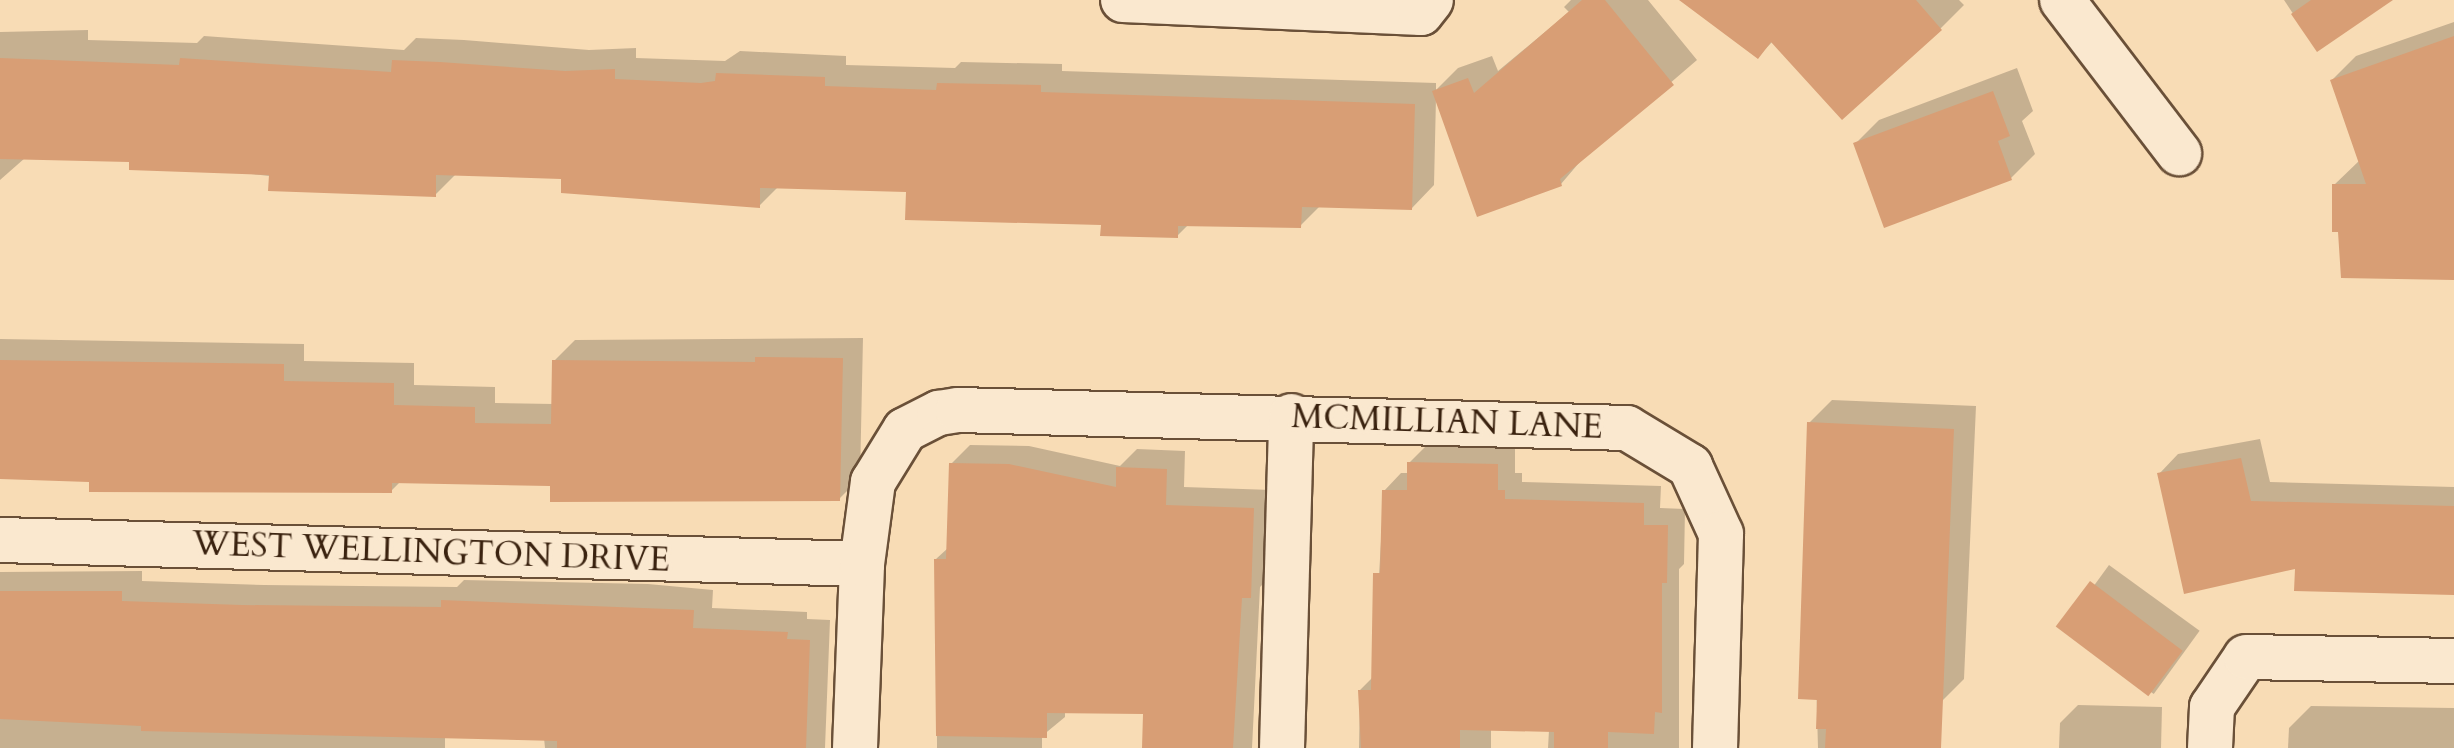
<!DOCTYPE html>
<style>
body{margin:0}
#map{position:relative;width:2454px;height:748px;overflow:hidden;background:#f8dcb5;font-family:Cardo,serif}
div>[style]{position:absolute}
.shadow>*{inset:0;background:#0003;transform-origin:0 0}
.building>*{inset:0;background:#d89e75;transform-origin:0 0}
.roads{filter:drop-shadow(2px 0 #6a5038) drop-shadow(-2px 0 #6a5038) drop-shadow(0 2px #6a5038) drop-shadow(0 -2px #6a5038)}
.street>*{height:44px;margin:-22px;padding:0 22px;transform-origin:22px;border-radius:22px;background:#fae8cf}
span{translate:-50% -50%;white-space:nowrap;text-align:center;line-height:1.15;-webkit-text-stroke:8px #fae8cf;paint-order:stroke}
.street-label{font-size:34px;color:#3a220f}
</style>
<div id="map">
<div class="shadow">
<div style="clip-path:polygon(1571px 0,1648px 0,1697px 60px,1584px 157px,1561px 184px,1436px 98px,1434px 185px,1412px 208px,1321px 205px,1300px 226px,1189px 224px,1177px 236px,908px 190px,779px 186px,759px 206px,563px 177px,456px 174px,435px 195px,131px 160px,25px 158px,0 180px,0 32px,88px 30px,88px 40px,197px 43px,204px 36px,404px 50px,416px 38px,464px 40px,589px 50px,636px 48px,636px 58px,725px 61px,740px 51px,846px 56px,846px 65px,955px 68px,961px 62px,1062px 64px,1062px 71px,1436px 83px,1436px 90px,1458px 68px,1492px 56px,1498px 71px,1569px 12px,1564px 7px)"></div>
<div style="clip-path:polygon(1717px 0,1959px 0,1964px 5px,1940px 29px,1773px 41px,1758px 57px)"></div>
<div style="clip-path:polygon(2284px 0,2390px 0,2317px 50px)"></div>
<div style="clip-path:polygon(2454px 22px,2454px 278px,2334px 185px,2360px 160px,2332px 80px,2356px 56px)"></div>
<div style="clip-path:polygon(2017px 68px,2033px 111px,2022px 121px,2035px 154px,2011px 178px,1855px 144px,1879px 120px)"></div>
<div style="clip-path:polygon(863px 338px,860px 478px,839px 499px,552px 484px,401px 481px,391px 491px,0 477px,0 339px,304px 344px,304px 361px,414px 363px,414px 385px,495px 387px,495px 403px,554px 404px,554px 361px,575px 340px)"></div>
<div style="clip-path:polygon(1832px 400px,1976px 406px,1964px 679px,1941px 702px,1914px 748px,1818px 748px,1809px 423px)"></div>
<div style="clip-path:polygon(2260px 439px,2270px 482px,2454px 487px,2454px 593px,2297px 566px,2159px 474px,2178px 454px)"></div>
<div style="clip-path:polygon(970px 445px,1029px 446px,1120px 466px,1137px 449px,1185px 451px,1184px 487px,1272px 490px,1269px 578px,1260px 587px,1252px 748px,1144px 748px,1145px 713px,1065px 711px,1065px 717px,1042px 736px,1042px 748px,937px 748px,936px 559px,948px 548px,951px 464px)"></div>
<div style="clip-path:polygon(1427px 445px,1515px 447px,1515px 473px,1522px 473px,1522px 482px,1661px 486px,1660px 508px,1685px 509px,1684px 564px,1679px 569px,1679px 748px,1548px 748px,1549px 730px,1491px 729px,1491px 748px,1359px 748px,1360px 690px,1373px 677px,1384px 491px,1401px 473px,1409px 473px,1409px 463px)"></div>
<div style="left:2109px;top:565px;width:112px;height:78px;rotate:36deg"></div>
<div style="clip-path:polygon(142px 571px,142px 581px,264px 585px,457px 587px,464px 580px,648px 584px,713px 590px,712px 608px,807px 612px,807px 619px,830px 620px,825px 748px,545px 748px,544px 738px,445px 737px,445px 748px,0 748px,0 572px)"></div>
<div style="clip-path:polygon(2078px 705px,2162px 707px,2161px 748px,2059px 748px,2060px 723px)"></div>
<div style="clip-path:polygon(2311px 706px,2454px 708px,2454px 748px,2288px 748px,2289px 728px)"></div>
</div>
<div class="building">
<div style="clip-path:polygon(1582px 0,1605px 0,1674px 85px,1560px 179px,1562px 186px,1477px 217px,1432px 91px,1468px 78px,1474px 93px)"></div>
<div style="clip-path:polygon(1679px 0,1916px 0,1942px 30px,1842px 120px,1771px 42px,1758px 59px)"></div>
<div style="clip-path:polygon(2311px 0,2393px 0,2317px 52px,2291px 14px)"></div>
<div style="clip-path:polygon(2454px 36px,2454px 280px,2341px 278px,2338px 232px,2332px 232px,2332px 184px,2366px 184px,2330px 80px)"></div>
<div style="clip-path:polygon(0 58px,179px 65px,180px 58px,391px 72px,392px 60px,440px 62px,565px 71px,615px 69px,615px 79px,701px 83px,715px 81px,716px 73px,825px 77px,825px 86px,936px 90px,937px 83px,1041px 85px,1041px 92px,1415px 104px,1412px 210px,1302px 207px,1301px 228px,1178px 226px,1178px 238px,1100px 236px,1101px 225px,905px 220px,906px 192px,760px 188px,760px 208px,561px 193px,561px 179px,436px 175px,436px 197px,268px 191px,269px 175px,129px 170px,129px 162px,0 159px)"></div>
<div style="clip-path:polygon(1993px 91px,2010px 136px,1998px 141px,2012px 180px,1884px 228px,1853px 143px)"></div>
<div style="clip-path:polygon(755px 357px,843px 358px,840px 501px,550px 502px,550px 486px,392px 483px,392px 493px,89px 492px,89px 482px,0 479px,0 360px,284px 364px,284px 381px,394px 383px,394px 405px,475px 407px,475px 423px,551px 424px,552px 360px,755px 362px)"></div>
<div style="clip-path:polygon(1807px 422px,1954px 429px,1941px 748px,1825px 748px,1826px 729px,1816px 729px,1817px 700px,1798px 699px)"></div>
<div style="clip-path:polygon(2241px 458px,2251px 501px,2454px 506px,2454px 595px,2294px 591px,2295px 569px,2184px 594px,2157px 473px)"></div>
<div style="clip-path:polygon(1407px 462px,1498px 464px,1498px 490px,1505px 490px,1505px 499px,1644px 503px,1644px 525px,1668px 525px,1667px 583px,1662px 583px,1662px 713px,1655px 712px,1654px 734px,1608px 732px,1608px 748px,1554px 748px,1554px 732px,1460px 730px,1460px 748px,1361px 748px,1358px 690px,1371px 690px,1373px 573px,1380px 573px,1382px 490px,1407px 490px)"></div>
<div style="clip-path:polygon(949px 463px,1009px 464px,1116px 487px,1116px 467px,1167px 469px,1166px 505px,1254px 508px,1251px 598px,1242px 598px,1233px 748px,1142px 748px,1143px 714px,1047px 713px,1047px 738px,936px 736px,934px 559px,946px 559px)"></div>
<div style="left:2090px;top:581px;width:116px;height:57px;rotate:37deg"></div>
<div style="clip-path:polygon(0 591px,122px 591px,122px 601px,242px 605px,441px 607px,441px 600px,694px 610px,693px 628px,788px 632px,787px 639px,810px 640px,806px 748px,557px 748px,557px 741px,141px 731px,141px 726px,0 719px)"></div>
</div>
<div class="roads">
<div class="street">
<div style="left:1123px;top:0;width:298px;rotate:2.5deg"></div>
<div style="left:1421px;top:13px;width:16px;rotate:-52deg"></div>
<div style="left:2062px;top:0;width:193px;rotate:52.6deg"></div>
<div style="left:0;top:540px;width:862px;rotate:1.59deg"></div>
<div style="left:855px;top:748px;width:184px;rotate:-87.8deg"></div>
<div style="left:862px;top:564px;width:83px;rotate:-82.4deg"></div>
<div style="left:873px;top:482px;width:61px;rotate:-58.4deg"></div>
<div style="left:905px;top:430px;width:38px;rotate:-27deg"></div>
<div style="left:939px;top:413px;width:19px;rotate:-9deg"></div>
<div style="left:958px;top:410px;width:669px;rotate:1.54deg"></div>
<div style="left:1627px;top:428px;width:74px;rotate:31.1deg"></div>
<div style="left:1690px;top:466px;width:75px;rotate:65.5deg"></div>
<div style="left:1721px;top:534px;width:214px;rotate:91.6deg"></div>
<div style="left:1282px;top:748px;width:332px;rotate:-88.4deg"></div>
<div style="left:2210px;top:748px;width:41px;rotate:-87.2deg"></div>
<div style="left:2212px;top:707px;width:60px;rotate:-55.8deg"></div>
<div style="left:2246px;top:657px;width:208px;rotate:1.1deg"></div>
</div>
</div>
<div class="street-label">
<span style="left:1447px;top:422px;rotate:2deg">MCMILLIAN LANE</span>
<span style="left:431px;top:552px;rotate:2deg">WEST WELLINGTON DRIVE</span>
</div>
</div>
